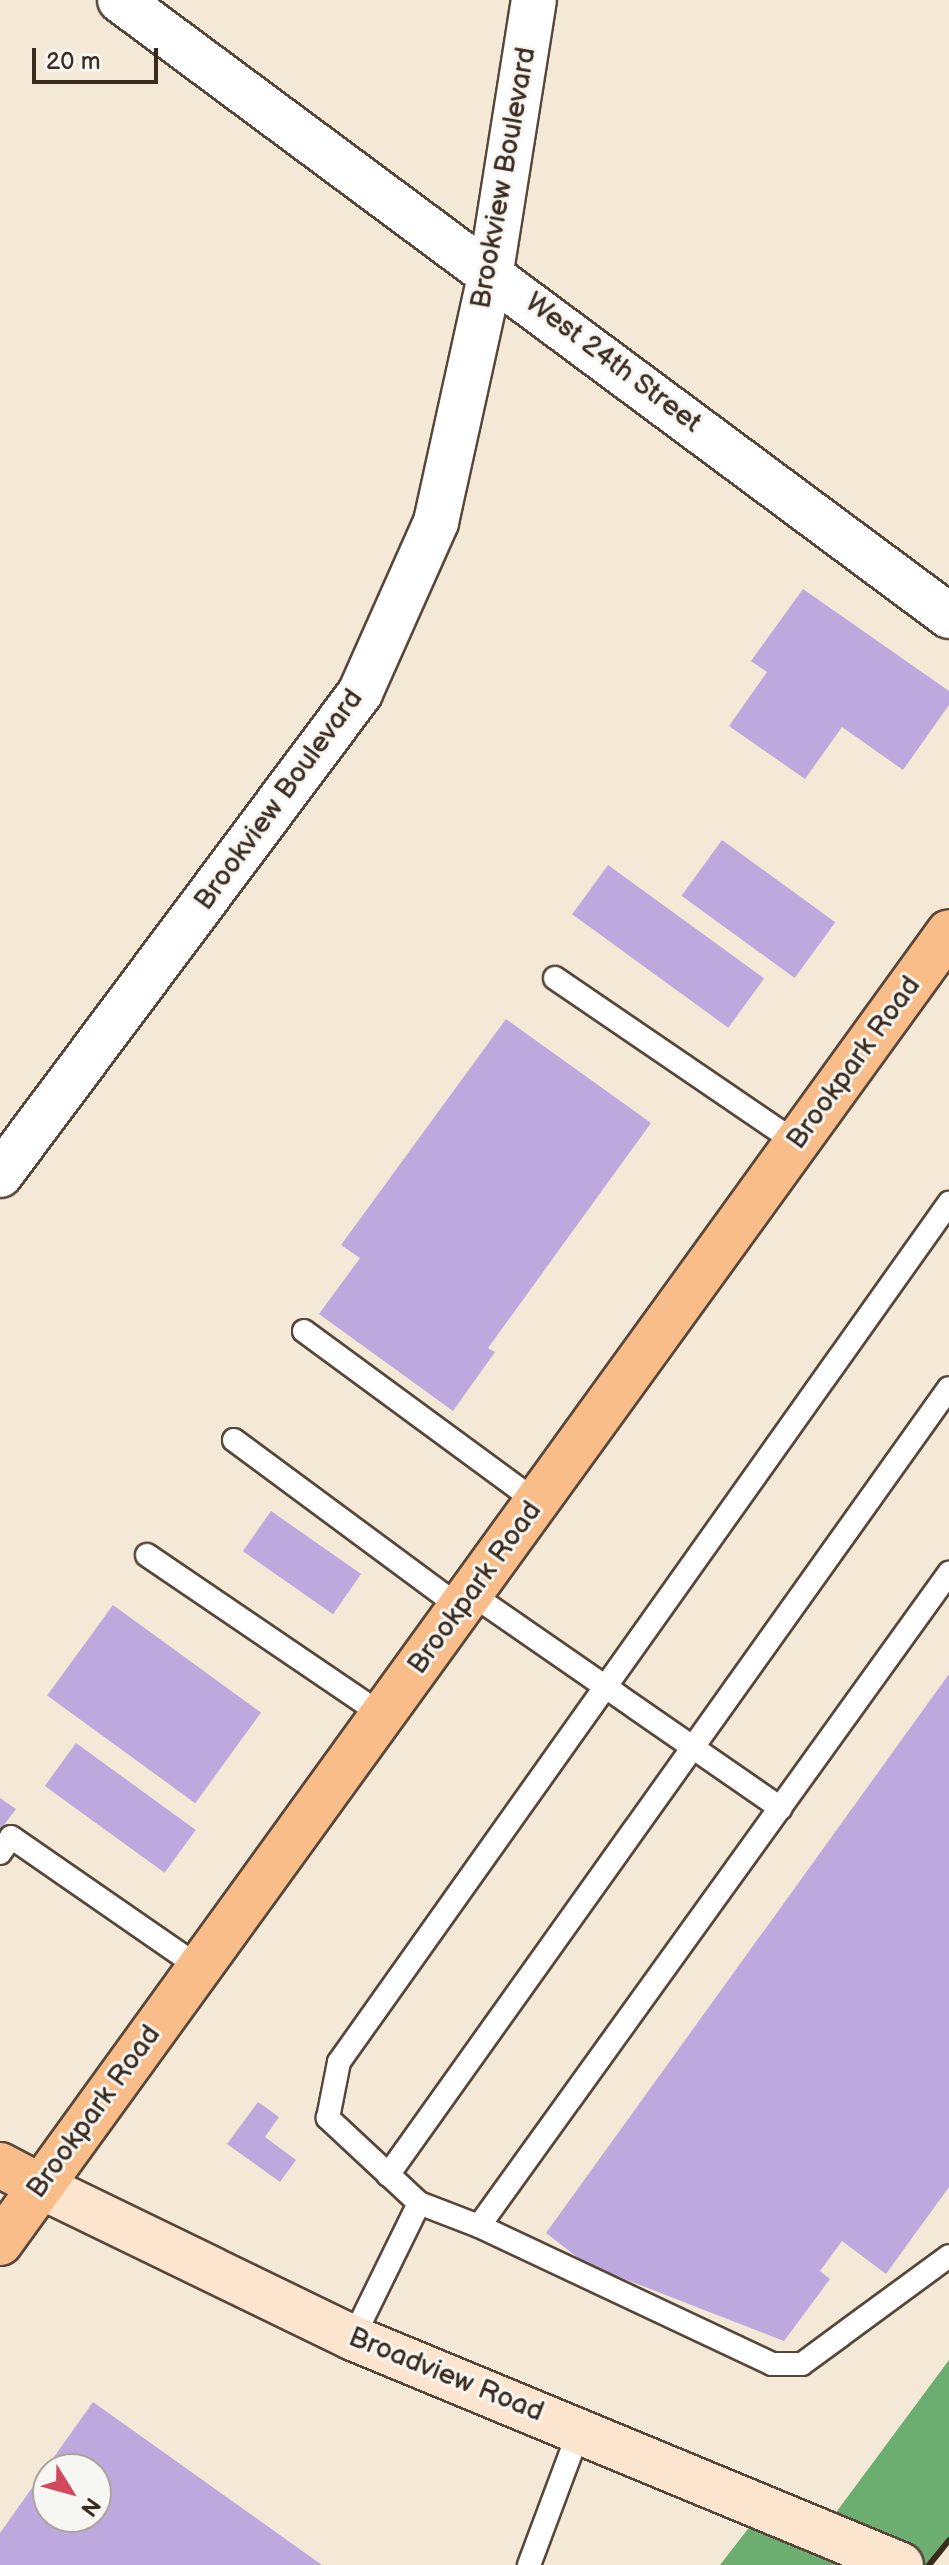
<!DOCTYPE html>
<style>
body{margin:0}
#map{position:relative;width:949px;height:2565px;overflow:hidden;background:#f3e9d6;font-family:"Balsamiq Sans",sans-serif}
div>[style]{position:absolute}
.forest>*{inset:0;background:#6cad70}
.building>*{inset:0;background:#bea9df;transform-origin:0 0}
.roads{filter:drop-shadow(2px 0 #57473a) drop-shadow(-2px 0 #57473a) drop-shadow(0 2px #57473a) drop-shadow(0 -2px #57473a)}
.lane>*{height:22px;margin:-11px;padding:0 11px;transform-origin:11px;border-radius:11px;background:#fff}
.street>*{height:44px;margin:-22px;padding:0 22px;transform-origin:22px;border-radius:22px;background:#fff}
.secondary>*{height:44px;margin:-22px;padding:0 22px;transform-origin:22px;border-radius:22px;background:#fce5cf}
.primary>*{height:44px;margin:-22px;padding:0 22px;transform-origin:22px;border-radius:22px;background:#f8bd88}
.rail>*{height:6px;margin:-3px;padding:0 3px;transform-origin:3px;border-radius:3px;background:#3b2a1e}
span{translate:-50% -50%;white-space:nowrap;text-align:center;line-height:1.15;-webkit-text-stroke:6px #f6f6f2;paint-order:stroke}
.street-label{font-size:28px;color:#3b2a1e}
.north{position:absolute;left:32px;top:2453px;width:80px;height:80px;box-sizing:border-box;background:#f6f6f2;border:2px solid #aba49d;border-radius:50%;rotate:127deg;font-size:22px;font-weight:700;line-height:32px;text-align:center;color:#3b2a1e}
.north::after{content:'';display:block;margin:auto;width:28px;height:36px;background:#d1495b;clip-path:polygon(50% 0,100% 100%,50% 72%,0 100%)}
.scale{position:absolute;left:32px;top:48px;width:126px;height:36px;box-sizing:border-box;border:4px solid #3b2a1e;border-top:0;padding-left:10px;font-size:24px;line-height:28px;white-space:nowrap;color:#3b2a1e;-webkit-text-stroke:6px #f6f6f2;paint-order:stroke}
</style>
<div id="map">
<div class="forest">
<div style="clip-path:polygon(949px 2360px,949px 2540px,929px 2565px,720px 2565px,765px 2507px,823px 2530px)"></div>
</div>
<div class="building">
<div style="clip-path:polygon(803px 589px,949px 691px,949px 705px,903px 770px,842px 727px,805px 779px,729px 726px,767px 672px,751px 661px)"></div>
<div style="left:722px;top:840px;width:140px;height:69px;rotate:36deg"></div>
<div style="left:608px;top:865px;width:193px;height:61px;rotate:36deg"></div>
<div style="clip-path:polygon(506px 1019px,651px 1123px,488px 1348px,495px 1352px,453px 1411px,319px 1314px,360px 1258px,341px 1245px)"></div>
<div style="left:271px;top:1511px;width:110px;height:49px;rotate:35deg"></div>
<div style="left:113px;top:1605px;width:183px;height:112px;rotate:36deg"></div>
<div style="clip-path:polygon(949px 1674px,949px 2187px,886px 2274px,842px 2241px,820px 2271px,830px 2279px,784px 2341px,586px 2264px,546px 2233px)"></div>
<div style="left:76px;top:1743px;width:148px;height:53px;rotate:36deg"></div>
<div style="clip-path:polygon(0 1798px,16px 1809px,0 1830px)"></div>
<div style="clip-path:polygon(258px 2102px,279px 2117px,265px 2137px,296px 2160px,280px 2182px,227px 2144px)"></div>
<div style="clip-path:polygon(evenodd,93px 2402px,322px 2565px,0 2565px,0 2533px,93px 2402px,48px 2469px,96px 2469px,96px 2517px,48px 2517px,48px 2469px)"></div>
</div>
<div class="roads">
<div class="lane">
<div style="left:555px;top:978px;width:293px;rotate:34.3deg"></div>
<div style="left:304px;top:1331px;width:289px;rotate:36.3deg"></div>
<div style="left:234px;top:1440px;width:281px;rotate:36.5deg"></div>
<div style="left:147px;top:1555px;width:284px;rotate:34.2deg"></div>
<div style="left:470px;top:1593px;width:378px;rotate:34.7deg"></div>
<div style="left:0;top:1853px;width:19px;rotate:-55deg"></div>
<div style="left:11px;top:1837px;width:229px;rotate:34.7deg"></div>
<div style="left:388px;top:2175px;width:966px;rotate:-54.52deg"></div>
<div style="left:419px;top:2203px;width:125px;rotate:-137deg"></div>
<div style="left:328px;top:2118px;width:57px;rotate:-78.9deg"></div>
<div style="left:339px;top:2062px;width:1054px;rotate:-54.62deg"></div>
<div style="left:479px;top:2226px;width:805px;rotate:-54.26deg"></div>
<div style="left:353px;top:2338px;width:150px;rotate:-63.9deg"></div>
<div style="left:419px;top:2203px;width:64px;rotate:21deg"></div>
<div style="left:479px;top:2226px;width:324px;rotate:25.2deg"></div>
<div style="left:772px;top:2364px;width:30px"></div>
<div style="left:802px;top:2364px;width:182px;rotate:-36.3deg"></div>
<div style="left:529px;top:2565px;width:143px;rotate:-69.5deg"></div>
</div>
<div class="street">
<div style="left:120px;top:0;width:1033px;rotate:36.61deg"></div>
<div style="left:0;top:1175px;width:602px;rotate:-53.24deg"></div>
<div style="left:360px;top:693px;width:187px;rotate:-66deg"></div>
<div style="left:436px;top:522px;width:257px;rotate:-77.6deg"></div>
<div style="left:491px;top:271px;width:274px;rotate:-81deg"></div>
</div>
<div class="secondary">
<div style="left:40px;top:2186px;width:348px;rotate:25.9deg"></div>
<div style="left:353px;top:2338px;width:593px;rotate:22.5deg"></div>
</div>
<div class="primary">
<div style="left:0;top:2165px;width:45px;rotate:27.7deg"></div>
<div style="left:0;top:2243px;width:1618px;rotate:-54.1deg"></div>
</div>
</div>
<div class="rail">
<div style="left:929px;top:2565px;width:32px;rotate:-51deg"></div>
</div>
<div class="street-label">
<span style="left:504px;top:178px;rotate:-80deg">Brookview Boulevard</span>
<span style="left:613px;top:363px;rotate:37deg">West 24th Street</span>
<span style="left:279px;top:800px;rotate:-54deg">Brookview Boulevard</span>
<span style="left:854px;top:1063px;rotate:-54deg">Brookpark Road</span>
<span style="left:475px;top:1588px;rotate:-54deg">Brookpark Road</span>
<span style="left:94px;top:2112px;rotate:-54deg">Brookpark Road</span>
<span style="left:446px;top:2375px;rotate:22deg">Broadview Road</span>
</div>
<div class="north">N</div>
<div class="scale">20 m</div>
</div>
